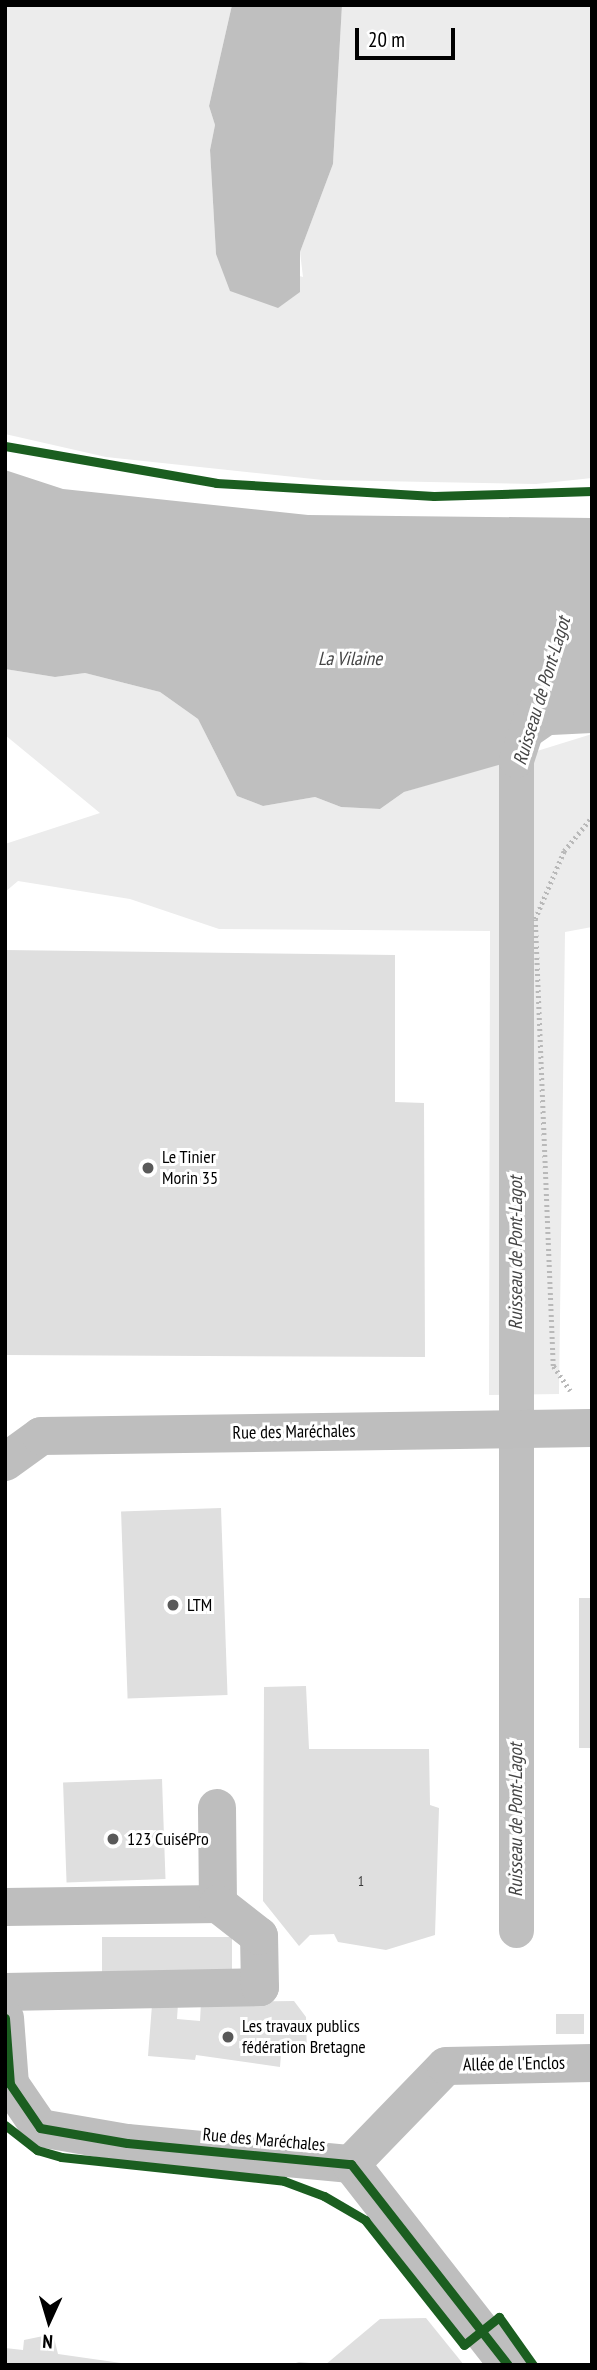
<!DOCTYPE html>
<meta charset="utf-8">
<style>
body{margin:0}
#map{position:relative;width:597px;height:2370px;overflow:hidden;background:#fff;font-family:"PT Sans Narrow",sans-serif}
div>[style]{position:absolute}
.green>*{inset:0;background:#ececec}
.water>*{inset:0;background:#bfbfbf}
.canal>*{height:35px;margin:-17.5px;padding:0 17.5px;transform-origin:17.5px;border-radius:17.5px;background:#bfbfbf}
.building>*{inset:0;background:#dfdfdf;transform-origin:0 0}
.path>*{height:4.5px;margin-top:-2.25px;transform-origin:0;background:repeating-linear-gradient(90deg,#b9b9b9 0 2px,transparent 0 5.5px)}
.minor>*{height:38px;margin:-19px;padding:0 19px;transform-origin:19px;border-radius:19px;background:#bebebe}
.cycleway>*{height:9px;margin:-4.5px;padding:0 4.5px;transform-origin:4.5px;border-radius:4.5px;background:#1b5e20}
.dots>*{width:19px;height:19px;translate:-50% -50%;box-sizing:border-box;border:4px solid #fff;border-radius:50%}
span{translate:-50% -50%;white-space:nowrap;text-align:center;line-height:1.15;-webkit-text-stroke:6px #fff;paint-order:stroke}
.number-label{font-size:14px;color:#383838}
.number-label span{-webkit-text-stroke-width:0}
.poi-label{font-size:18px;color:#000}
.left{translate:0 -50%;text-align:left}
.street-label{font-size:18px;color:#000}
.water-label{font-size:19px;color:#444;font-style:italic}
.frame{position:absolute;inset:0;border:7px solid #000;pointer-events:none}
.north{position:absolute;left:14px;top:2286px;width:70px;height:70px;-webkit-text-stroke:5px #fff;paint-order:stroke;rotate:184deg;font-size:19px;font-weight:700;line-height:28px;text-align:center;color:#000}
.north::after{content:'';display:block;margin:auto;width:24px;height:32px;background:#000;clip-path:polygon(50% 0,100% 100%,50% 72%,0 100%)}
.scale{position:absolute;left:355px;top:28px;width:100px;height:32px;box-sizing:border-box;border:4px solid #000;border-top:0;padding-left:9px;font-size:21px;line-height:24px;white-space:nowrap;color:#000;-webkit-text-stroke:5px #fff;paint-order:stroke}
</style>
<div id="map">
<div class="green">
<div style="clip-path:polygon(5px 5px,232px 5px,209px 106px,215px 125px,210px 150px,216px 254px,303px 277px,300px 252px,333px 164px,342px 5px,592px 5px,592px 478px,536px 484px,323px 480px,106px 457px,5px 434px)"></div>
<div style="clip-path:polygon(5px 669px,55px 677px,85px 673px,160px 692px,198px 719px,237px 796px,263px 806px,315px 797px,341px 807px,380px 809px,404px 792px,592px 734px,592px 927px,565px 932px,559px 1394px,489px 1395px,490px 931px,219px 929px,130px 899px,18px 881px,5px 892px,5px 844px,100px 813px,5px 735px)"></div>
</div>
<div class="water">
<div style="clip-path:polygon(232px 5px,342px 5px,333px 164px,300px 252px,300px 292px,278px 308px,230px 291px,216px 254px,210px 150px,215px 125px,209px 106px)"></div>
<div style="clip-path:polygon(5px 470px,63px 489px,308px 515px,592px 518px,592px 733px,552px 735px,516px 760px,404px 792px,380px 809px,341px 807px,315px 797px,263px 806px,237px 796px,198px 719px,160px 692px,85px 673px,55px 677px,5px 669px)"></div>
</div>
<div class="canal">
<div style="left:516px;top:1930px;width:1170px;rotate:-90deg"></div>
<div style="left:516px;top:760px;width:48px;rotate:-71.9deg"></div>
</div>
<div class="building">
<div style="clip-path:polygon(5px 950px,395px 955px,395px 1102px,424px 1103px,425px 1357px,5px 1355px)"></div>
<div style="left:221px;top:1508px;width:187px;height:100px;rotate:88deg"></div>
<div style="left:579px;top:1598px;width:13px;height:150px"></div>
<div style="clip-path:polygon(306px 1686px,309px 1749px,429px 1749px,430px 1805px,439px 1808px,435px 1935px,386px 1950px,338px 1942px,334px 1934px,310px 1935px,299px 1946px,263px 1901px,264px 1687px)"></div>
<div style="left:162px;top:1779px;width:100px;height:99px;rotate:88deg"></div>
<div style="left:232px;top:1937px;width:42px;height:130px;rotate:90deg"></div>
<div style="clip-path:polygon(294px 2001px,306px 2017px,307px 2055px,281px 2054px,280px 2067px,196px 2055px,195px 2060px,148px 2056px,152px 2005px,178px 2004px,177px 2019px,200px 2021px,201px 2002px)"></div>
<div style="left:584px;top:2014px;width:20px;height:28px;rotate:90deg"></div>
<div style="clip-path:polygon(426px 2318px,464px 2365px,325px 2365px,380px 2319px)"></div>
<div style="clip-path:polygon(53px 2334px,58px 2354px,135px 2365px,5px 2365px,5px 2348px,23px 2350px,24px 2340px)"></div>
<div style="clip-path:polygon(299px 2362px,311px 2363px,311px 2365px,289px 2365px)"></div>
</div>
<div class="path">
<div style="left:570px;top:1391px;width:30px;rotate:-124deg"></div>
<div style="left:553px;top:1366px;width:447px;rotate:-92.3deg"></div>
<div style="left:535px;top:919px;width:74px;rotate:-66.9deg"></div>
<div style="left:564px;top:851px;width:44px;rotate:-50.5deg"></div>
</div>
<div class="minor">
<div style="left:5px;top:1462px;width:44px;rotate:-35.8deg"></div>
<div style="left:41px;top:1436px;width:551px;rotate:-0.83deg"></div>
<div style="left:5px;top:1907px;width:213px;rotate:-0.8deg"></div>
<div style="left:218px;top:1904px;width:96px;rotate:-90.6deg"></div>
<div style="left:5px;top:1992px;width:255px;rotate:-1.1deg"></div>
<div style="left:260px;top:1987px;width:51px;rotate:-91.1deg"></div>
<div style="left:259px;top:1936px;width:52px;rotate:-142deg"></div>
<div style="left:5px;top:2018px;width:66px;rotate:85.7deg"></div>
<div style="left:10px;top:2084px;width:53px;rotate:55.7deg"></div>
<div style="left:40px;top:2128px;width:88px;rotate:9.8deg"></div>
<div style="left:127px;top:2143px;width:225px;rotate:5.4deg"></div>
<div style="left:351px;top:2164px;width:255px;rotate:52deg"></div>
<div style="left:351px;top:2164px;width:136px;rotate:-45.9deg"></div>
<div style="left:446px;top:2066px;width:146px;rotate:-1.2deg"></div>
</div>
<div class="cycleway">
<div style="left:5px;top:446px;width:214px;rotate:9.9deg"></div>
<div style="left:216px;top:483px;width:218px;rotate:3.4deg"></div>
<div style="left:434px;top:496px;width:158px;rotate:-1.8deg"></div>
<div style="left:5px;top:2018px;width:66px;rotate:85.7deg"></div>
<div style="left:10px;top:2084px;width:53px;rotate:55.7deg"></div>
<div style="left:40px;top:2128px;width:88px;rotate:9.8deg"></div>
<div style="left:127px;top:2143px;width:225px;rotate:5.4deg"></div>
<div style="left:351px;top:2164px;width:255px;rotate:52deg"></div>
<div style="left:5px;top:2125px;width:41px;rotate:38deg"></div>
<div style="left:37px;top:2150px;width:25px;rotate:16deg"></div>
<div style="left:61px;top:2157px;width:224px;rotate:6.1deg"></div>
<div style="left:284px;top:2181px;width:43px;rotate:20.6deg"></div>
<div style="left:324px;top:2196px;width:48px;rotate:30.3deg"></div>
<div style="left:365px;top:2220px;width:159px;rotate:51.6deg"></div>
<div style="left:464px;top:2345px;width:45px;rotate:-38.7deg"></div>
<div style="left:499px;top:2317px;width:59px;rotate:54.7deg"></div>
</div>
<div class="dots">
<div style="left:148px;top:1168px;background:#595959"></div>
<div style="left:173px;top:1605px;background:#595959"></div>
<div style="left:113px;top:1839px;background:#595959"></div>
<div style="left:228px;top:2037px;background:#595959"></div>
</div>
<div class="number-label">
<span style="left:361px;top:1881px">1</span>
</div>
<div class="poi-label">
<span class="left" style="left:162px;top:1168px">Le Tinier<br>Morin 35</span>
<span class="left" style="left:187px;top:1605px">LTM</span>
<span class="left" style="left:127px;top:1839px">123 CuiséPro</span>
<span class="left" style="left:242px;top:2037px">Les travaux publics<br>fédération Bretagne</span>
</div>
<div class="street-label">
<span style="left:294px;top:1432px;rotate:-1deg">Rue des Maréchales</span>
<span style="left:514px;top:2064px;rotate:-1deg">Allée de l'Enclos</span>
<span style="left:264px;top:2140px;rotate:5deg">Rue des Maréchales</span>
</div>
<div class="water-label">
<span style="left:350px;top:659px">La Vilaine</span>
<span style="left:542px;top:691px;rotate:-73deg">Ruisseau de Pont-Lagot</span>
<span style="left:516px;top:1253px;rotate:-90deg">Ruisseau de Pont-Lagot</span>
<span style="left:516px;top:1820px;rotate:-90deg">Ruisseau de Pont-Lagot</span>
</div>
<div class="frame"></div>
<div class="north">N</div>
<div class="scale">20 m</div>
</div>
